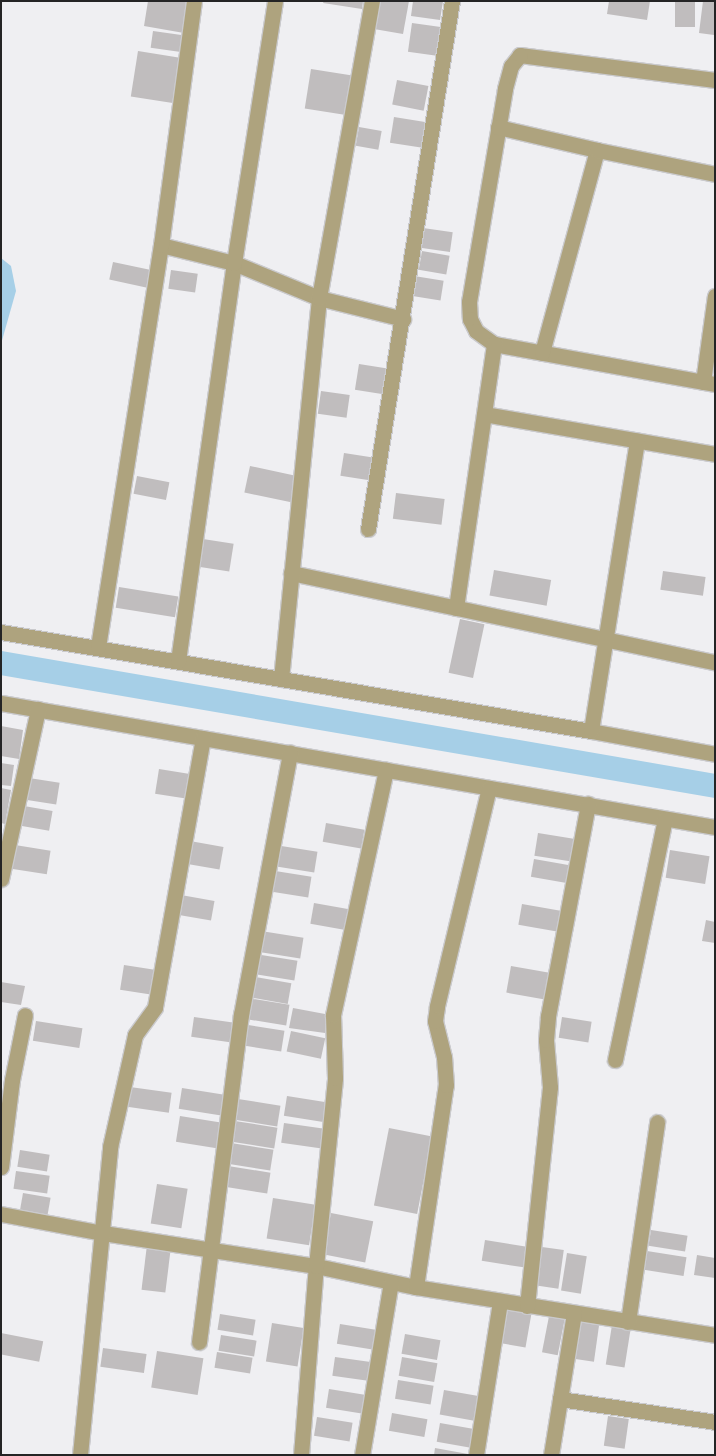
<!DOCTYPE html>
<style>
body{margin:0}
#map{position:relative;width:716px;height:1456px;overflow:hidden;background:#efeff2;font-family:"Titillium Web",sans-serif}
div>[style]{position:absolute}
.water>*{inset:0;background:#a6cfe7}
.canal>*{height:24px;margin:-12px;padding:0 12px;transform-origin:12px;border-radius:12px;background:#a6cfe7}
.building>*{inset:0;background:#c0bdbe;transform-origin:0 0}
.roads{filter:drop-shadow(1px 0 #cacacd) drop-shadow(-1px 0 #cacacd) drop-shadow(0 1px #cacacd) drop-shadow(0 -1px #cacacd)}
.minor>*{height:15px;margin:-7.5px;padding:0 7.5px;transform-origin:7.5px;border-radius:7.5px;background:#aea37e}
span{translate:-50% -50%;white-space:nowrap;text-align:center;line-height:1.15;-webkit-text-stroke:5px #fcfdff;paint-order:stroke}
.frame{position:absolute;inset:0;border:2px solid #242425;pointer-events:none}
</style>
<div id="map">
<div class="water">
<div style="clip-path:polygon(1px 258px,11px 266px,16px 291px,1px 344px)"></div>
</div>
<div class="canal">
<div style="left:1px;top:663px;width:725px;rotate:9.77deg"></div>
</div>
<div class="building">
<div style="clip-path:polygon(148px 1px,189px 1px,184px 33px,144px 26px)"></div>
<div style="clip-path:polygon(324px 1px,363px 1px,362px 9px,323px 3px)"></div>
<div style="clip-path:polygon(379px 1px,409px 1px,403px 34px,374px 29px)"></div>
<div style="clip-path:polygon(413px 1px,443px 1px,440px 20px,411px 16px)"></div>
<div style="clip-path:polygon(609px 1px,650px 1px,647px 20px,607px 14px)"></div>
<div style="left:675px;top:1px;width:20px;height:26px"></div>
<div style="clip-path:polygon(703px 1px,715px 1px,714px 35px,699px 33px)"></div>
<div style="left:412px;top:23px;width:29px;height:29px;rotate:8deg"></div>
<div style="left:153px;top:31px;width:34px;height:17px;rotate:8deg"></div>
<div style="left:138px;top:51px;width:44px;height:46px;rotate:9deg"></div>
<div style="left:311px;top:69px;width:45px;height:40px;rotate:9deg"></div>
<div style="left:397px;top:80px;width:32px;height:25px;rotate:11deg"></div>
<div style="left:394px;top:117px;width:33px;height:26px;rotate:9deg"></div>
<div style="left:359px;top:127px;width:23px;height:19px;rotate:10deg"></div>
<div style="left:423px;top:228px;width:30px;height:20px;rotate:8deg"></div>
<div style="left:422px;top:251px;width:28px;height:19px;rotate:10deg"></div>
<div style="left:113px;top:262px;width:40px;height:18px;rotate:12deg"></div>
<div style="left:171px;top:270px;width:27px;height:19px;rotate:8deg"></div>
<div style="left:414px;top:276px;width:30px;height:20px;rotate:9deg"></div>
<div style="left:359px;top:364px;width:32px;height:26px;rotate:9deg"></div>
<div style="left:321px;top:391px;width:29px;height:23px;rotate:8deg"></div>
<div style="left:344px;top:453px;width:31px;height:23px;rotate:9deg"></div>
<div style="left:250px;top:466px;width:49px;height:27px;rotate:12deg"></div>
<div style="left:137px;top:476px;width:33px;height:18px;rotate:11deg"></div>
<div style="left:396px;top:493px;width:49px;height:26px;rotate:7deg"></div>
<div style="left:203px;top:539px;width:31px;height:28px;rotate:9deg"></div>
<div style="left:494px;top:570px;width:58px;height:26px;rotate:10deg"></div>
<div style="left:663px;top:571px;width:43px;height:19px;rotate:8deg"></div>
<div style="left:119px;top:587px;width:60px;height:21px;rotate:9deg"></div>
<div style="left:460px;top:619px;width:25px;height:55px;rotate:12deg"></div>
<div style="clip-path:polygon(1px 726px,23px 730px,19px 759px,1px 756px)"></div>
<div style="clip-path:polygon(1px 763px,14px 765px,11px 786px,1px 785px)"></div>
<div style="left:159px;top:769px;width:36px;height:25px;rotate:9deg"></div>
<div style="left:29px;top:778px;width:31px;height:22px;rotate:9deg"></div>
<div style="clip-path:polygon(1px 788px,11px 790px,5px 824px,1px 823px)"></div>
<div style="left:24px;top:806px;width:29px;height:20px;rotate:10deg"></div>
<div style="left:326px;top:823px;width:39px;height:19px;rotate:10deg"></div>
<div style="left:538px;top:833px;width:36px;height:23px;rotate:9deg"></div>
<div style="left:190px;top:841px;width:34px;height:23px;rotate:10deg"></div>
<div style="left:15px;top:845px;width:36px;height:24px;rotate:9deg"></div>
<div style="left:275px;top:845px;width:43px;height:21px;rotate:9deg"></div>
<div style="left:670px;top:850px;width:40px;height:28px;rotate:9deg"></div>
<div style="left:534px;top:859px;width:42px;height:18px;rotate:10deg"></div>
<div style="left:269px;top:870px;width:43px;height:21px;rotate:9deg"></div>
<div style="left:181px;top:895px;width:34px;height:20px;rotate:10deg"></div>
<div style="left:314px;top:903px;width:40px;height:21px;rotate:10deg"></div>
<div style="left:522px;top:904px;width:42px;height:21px;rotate:10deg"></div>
<div style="clip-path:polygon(706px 920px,715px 922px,715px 943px,702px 941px)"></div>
<div style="left:261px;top:931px;width:43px;height:21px;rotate:9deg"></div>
<div style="left:255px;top:954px;width:43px;height:20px;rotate:9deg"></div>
<div style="left:124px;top:965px;width:31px;height:25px;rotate:9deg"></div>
<div style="left:511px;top:966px;width:42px;height:27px;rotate:10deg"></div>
<div style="left:250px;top:976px;width:42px;height:21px;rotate:10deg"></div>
<div style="clip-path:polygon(1px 982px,25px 986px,21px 1005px,1px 1002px)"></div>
<div style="left:247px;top:998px;width:43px;height:21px;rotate:9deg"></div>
<div style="clip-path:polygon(293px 1008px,325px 1014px,325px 1033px,289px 1028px)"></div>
<div style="left:194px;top:1017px;width:41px;height:20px;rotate:8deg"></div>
<div style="left:562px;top:1017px;width:30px;height:21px;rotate:9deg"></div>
<div style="left:36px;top:1021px;width:47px;height:20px;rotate:9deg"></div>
<div style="left:242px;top:1024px;width:43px;height:21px;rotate:9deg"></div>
<div style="left:291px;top:1031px;width:35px;height:21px;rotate:12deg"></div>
<div style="left:130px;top:1087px;width:42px;height:20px;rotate:8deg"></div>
<div style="left:182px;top:1088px;width:43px;height:21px;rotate:9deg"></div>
<div style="left:287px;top:1096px;width:43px;height:20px;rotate:9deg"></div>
<div style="left:238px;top:1099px;width:43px;height:21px;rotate:9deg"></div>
<div style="left:180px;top:1116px;width:46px;height:26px;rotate:9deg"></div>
<div style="left:235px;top:1121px;width:43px;height:21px;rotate:9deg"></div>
<div style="left:284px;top:1123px;width:41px;height:20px;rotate:8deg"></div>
<div style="left:389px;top:1128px;width:44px;height:79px;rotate:11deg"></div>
<div style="left:231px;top:1143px;width:43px;height:21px;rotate:9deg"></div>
<div style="left:20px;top:1150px;width:30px;height:17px;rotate:9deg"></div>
<div style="left:228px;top:1166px;width:43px;height:21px;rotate:9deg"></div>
<div style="left:16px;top:1171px;width:34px;height:18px;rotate:8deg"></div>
<div style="left:157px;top:1184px;width:31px;height:40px;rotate:9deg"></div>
<div style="left:23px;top:1193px;width:28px;height:21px;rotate:10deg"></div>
<div style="left:273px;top:1198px;width:43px;height:41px;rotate:9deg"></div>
<div style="left:331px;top:1213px;width:43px;height:42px;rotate:11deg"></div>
<div style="left:651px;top:1230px;width:37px;height:16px;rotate:9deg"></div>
<div style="left:485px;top:1240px;width:44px;height:21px;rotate:9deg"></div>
<div style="left:147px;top:1245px;width:24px;height:45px;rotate:7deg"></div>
<div style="left:542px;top:1247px;width:22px;height:39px;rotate:8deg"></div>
<div style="left:647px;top:1251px;width:40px;height:19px;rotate:9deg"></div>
<div style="left:567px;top:1253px;width:20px;height:38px;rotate:9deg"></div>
<div style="clip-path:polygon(697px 1255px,715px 1258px,715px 1278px,694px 1275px)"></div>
<div style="left:503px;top:1308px;width:29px;height:35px;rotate:10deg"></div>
<div style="left:550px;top:1311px;width:16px;height:42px;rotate:11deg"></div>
<div style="left:220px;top:1314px;width:36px;height:16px;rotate:9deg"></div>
<div style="left:578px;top:1317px;width:22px;height:42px;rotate:8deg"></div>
<div style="left:272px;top:1323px;width:32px;height:39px;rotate:9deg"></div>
<div style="left:340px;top:1324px;width:36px;height:20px;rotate:9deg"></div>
<div style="left:612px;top:1325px;width:19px;height:40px;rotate:9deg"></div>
<div style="left:1px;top:1333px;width:43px;height:21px;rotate:11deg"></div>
<div style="left:405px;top:1334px;width:36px;height:20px;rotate:10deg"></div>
<div style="left:221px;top:1335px;width:36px;height:16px;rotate:9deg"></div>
<div style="left:103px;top:1348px;width:44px;height:19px;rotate:8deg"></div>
<div style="left:157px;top:1351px;width:47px;height:37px;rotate:9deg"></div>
<div style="left:217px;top:1352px;width:36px;height:16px;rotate:9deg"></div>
<div style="left:335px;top:1357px;width:36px;height:19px;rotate:8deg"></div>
<div style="left:402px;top:1357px;width:36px;height:19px;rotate:10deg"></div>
<div style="left:398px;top:1380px;width:36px;height:19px;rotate:9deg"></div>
<div style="left:329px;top:1389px;width:36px;height:19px;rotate:9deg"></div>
<div style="left:444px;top:1390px;width:35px;height:25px;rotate:10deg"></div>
<div style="left:392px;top:1413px;width:36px;height:18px;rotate:10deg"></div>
<div style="left:608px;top:1416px;width:21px;height:30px;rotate:8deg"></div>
<div style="left:317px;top:1417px;width:36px;height:19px;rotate:9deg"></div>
<div style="left:440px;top:1423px;width:36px;height:19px;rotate:10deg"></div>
<div style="clip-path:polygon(435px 1448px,468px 1454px,468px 1455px,434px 1455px)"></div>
</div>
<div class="roads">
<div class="minor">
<div style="left:715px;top:80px;width:197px;rotate:-172.7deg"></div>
<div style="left:520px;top:55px;width:14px;rotate:129deg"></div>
<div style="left:511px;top:66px;width:24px;rotate:105deg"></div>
<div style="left:505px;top:89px;width:216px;rotate:99.6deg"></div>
<div style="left:469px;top:302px;width:17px;rotate:87deg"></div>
<div style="left:470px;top:319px;width:13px;rotate:63deg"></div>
<div style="left:476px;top:331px;width:22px;rotate:36deg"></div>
<div style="left:494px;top:344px;width:225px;rotate:10.3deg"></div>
<div style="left:498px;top:127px;width:102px;rotate:13.1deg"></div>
<div style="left:597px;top:150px;width:210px;rotate:105.2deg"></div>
<div style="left:597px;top:150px;width:120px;rotate:11.5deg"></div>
<div style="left:161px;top:245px;width:75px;rotate:13.9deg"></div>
<div style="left:234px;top:263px;width:92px;rotate:22.4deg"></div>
<div style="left:319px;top:298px;width:87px;rotate:14deg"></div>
<div style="left:703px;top:382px;width:87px;rotate:-82.1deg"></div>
<div style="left:484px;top:414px;width:234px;rotate:9.8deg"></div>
<div style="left:368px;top:529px;width:535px;rotate:-80.96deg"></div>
<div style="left:291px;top:573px;width:433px;rotate:11.9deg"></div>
<div style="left:456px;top:608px;width:267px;rotate:-81.8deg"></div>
<div style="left:1px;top:632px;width:598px;rotate:9.53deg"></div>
<div style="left:591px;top:731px;width:126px;rotate:10.5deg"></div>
<div style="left:98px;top:647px;width:407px;rotate:-81.1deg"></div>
<div style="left:161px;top:245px;width:246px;rotate:-82.3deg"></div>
<div style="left:178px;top:661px;width:402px;rotate:-82deg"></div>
<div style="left:234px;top:263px;width:265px;rotate:-81.1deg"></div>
<div style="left:281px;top:679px;width:383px;rotate:-84.3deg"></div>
<div style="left:319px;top:298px;width:302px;rotate:-79.9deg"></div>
<div style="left:1px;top:703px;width:725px;rotate:9.85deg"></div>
<div style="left:591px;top:731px;width:294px;rotate:-81deg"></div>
<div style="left:1px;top:879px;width:174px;rotate:-77.7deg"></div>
<div style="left:615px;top:1060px;width:246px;rotate:-78.3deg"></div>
<div style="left:1px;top:1167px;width:88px;rotate:-82.8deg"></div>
<div style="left:12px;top:1080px;width:66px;rotate:-78.7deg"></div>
<div style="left:1px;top:1214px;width:104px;rotate:10.6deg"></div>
<div style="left:103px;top:1233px;width:216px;rotate:8.8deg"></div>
<div style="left:316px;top:1266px;width:102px;rotate:11.9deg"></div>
<div style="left:416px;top:1287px;width:303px;rotate:9.1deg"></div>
<div style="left:416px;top:1287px;width:204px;rotate:-81.6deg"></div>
<div style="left:446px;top:1085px;width:28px;rotate:-94deg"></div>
<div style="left:444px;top:1057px;width:37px;rotate:-104deg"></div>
<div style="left:435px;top:1021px;width:15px;rotate:-82deg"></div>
<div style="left:437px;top:1006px;width:224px;rotate:-76.6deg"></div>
<div style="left:527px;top:1306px;width:220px;rotate:-84deg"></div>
<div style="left:550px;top:1087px;width:47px;rotate:-94.9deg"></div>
<div style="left:546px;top:1040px;width:24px;rotate:-85deg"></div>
<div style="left:548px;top:1016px;width:216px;rotate:-79.3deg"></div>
<div style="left:628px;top:1322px;width:202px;rotate:-81.7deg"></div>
<div style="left:199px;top:1342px;width:330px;rotate:-82.7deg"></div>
<div style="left:241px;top:1015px;width:267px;rotate:-79.4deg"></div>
<div style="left:560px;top:1399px;width:157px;rotate:8.4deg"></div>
<div style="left:80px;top:1455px;width:309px;rotate:-84.4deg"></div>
<div style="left:110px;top:1147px;width:115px;rotate:-77.4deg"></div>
<div style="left:135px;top:1035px;width:34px;rotate:-54deg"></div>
<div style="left:155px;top:1007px;width:273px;rotate:-79.9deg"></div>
<div style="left:301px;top:1455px;width:190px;rotate:-85.5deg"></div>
<div style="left:316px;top:1266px;width:189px;rotate:-84.2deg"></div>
<div style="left:335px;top:1078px;width:63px;rotate:-91.8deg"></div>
<div style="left:333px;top:1015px;width:251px;rotate:-77.8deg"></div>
<div style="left:362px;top:1455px;width:175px;rotate:-80.5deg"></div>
<div style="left:476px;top:1455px;width:156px;rotate:-81.1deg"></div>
<div style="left:551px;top:1455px;width:144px;rotate:-80.8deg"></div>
</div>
</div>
<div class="frame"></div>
</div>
